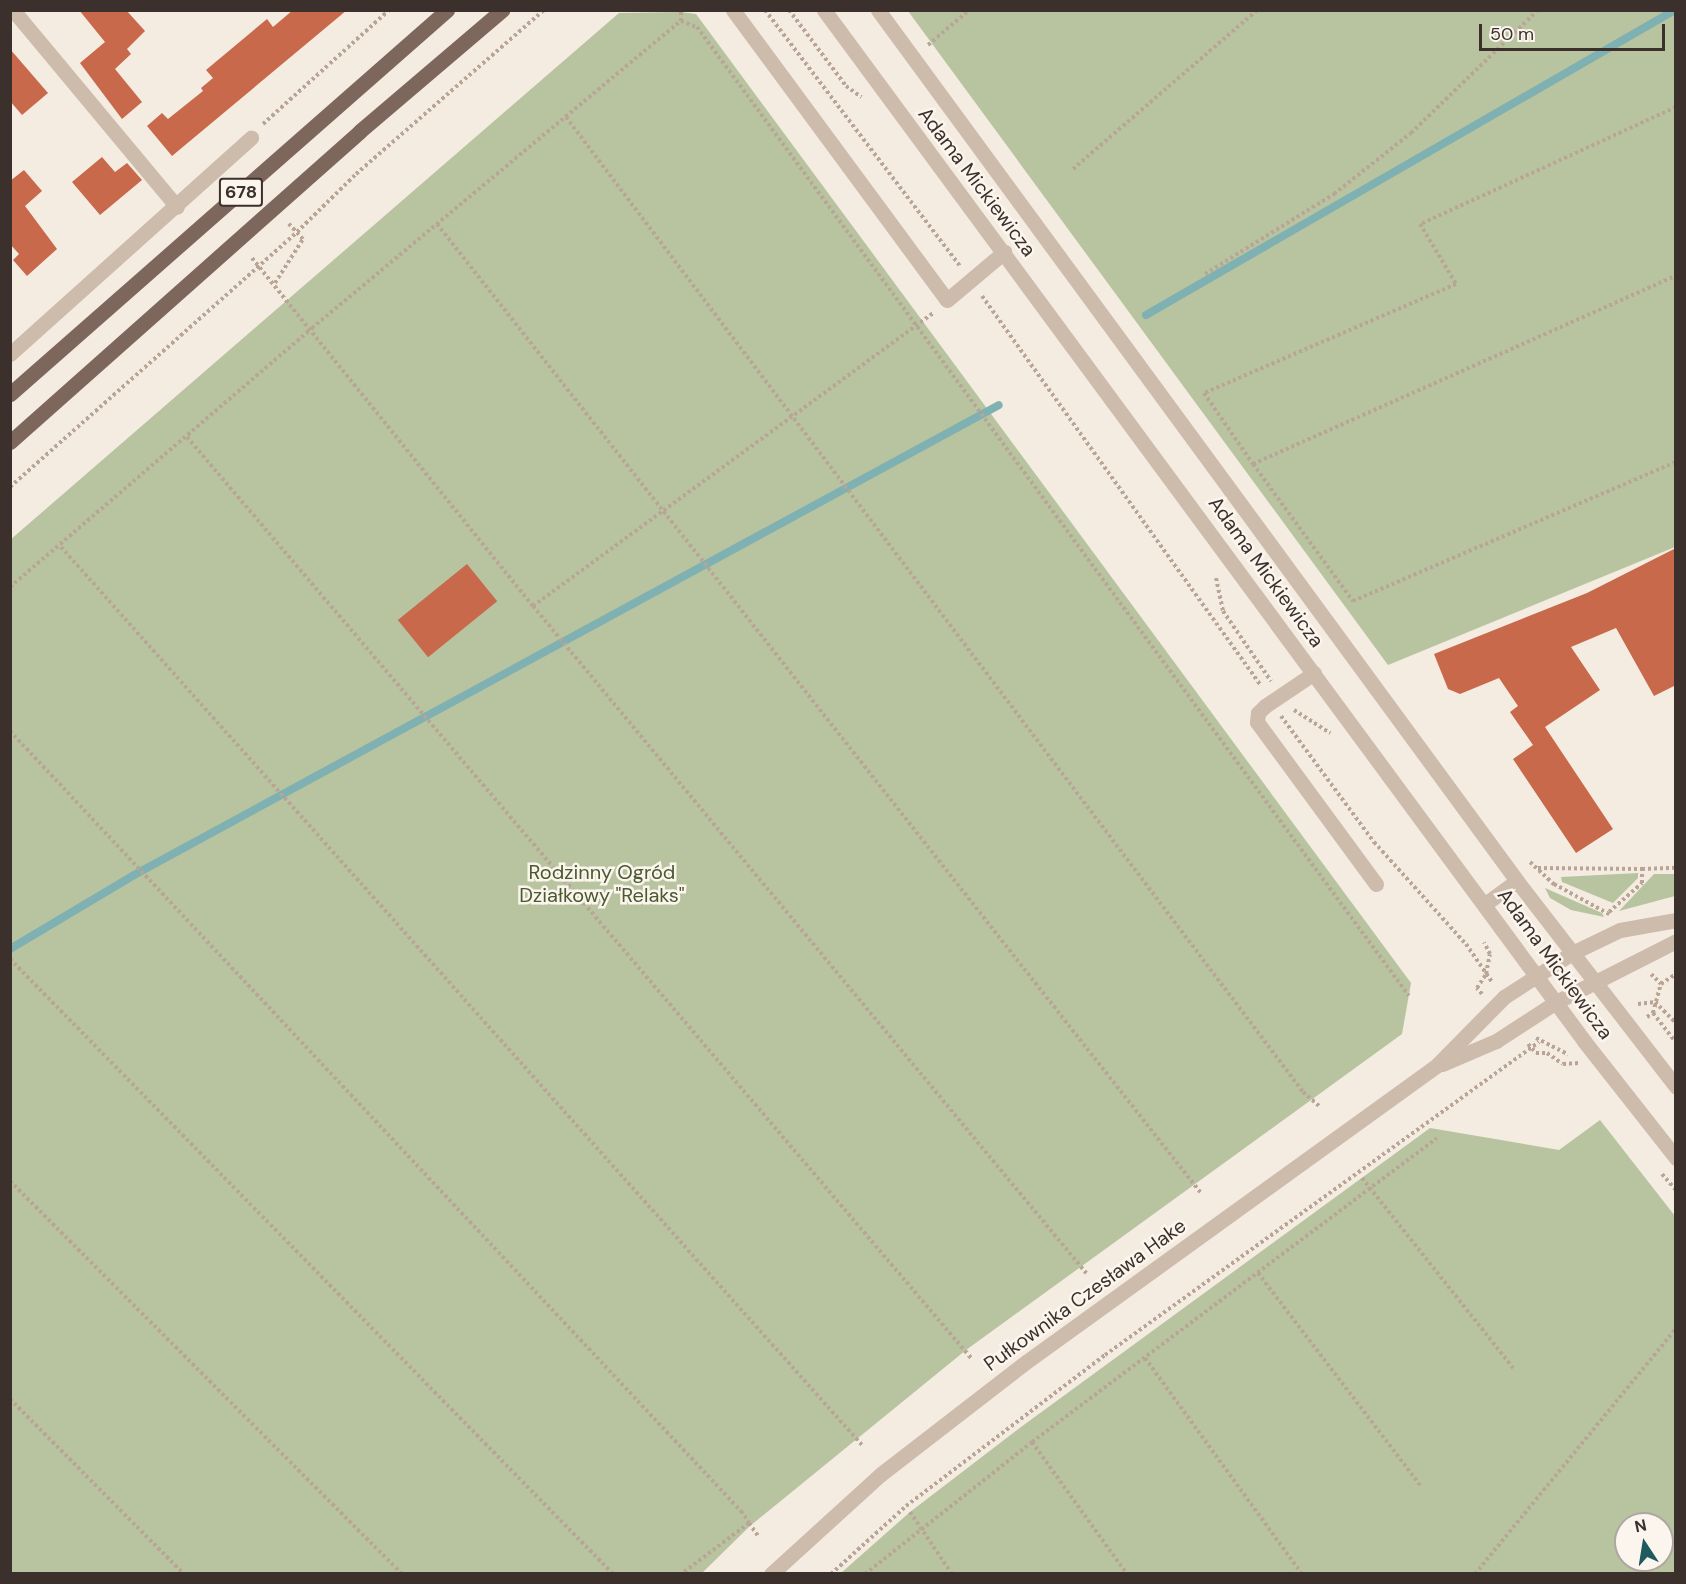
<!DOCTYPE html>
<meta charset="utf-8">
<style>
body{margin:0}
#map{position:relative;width:1686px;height:1584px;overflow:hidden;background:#f4ebe1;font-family:"DM Sans",sans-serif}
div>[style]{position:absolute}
.green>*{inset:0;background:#b8c4a0}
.stream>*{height:8px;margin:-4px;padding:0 4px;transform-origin:4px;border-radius:4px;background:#7fb0b2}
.building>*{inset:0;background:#c8694b;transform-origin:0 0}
.path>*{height:4px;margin-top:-2px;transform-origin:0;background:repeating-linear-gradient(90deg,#b9a596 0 3px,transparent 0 6px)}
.minor>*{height:15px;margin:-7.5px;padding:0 7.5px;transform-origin:7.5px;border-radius:7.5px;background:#cdbbac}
.major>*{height:15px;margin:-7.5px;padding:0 7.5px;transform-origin:7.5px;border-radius:7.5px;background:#7d675c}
span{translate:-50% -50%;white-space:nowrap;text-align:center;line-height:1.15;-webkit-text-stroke:5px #fbf5ee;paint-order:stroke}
.shield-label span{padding:2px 4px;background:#fbf5ee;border:2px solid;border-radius:4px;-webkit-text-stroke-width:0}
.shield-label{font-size:18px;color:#3b302b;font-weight:700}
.street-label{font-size:20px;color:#3b302b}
.park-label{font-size:20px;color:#4a5a2e}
.frame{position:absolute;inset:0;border:12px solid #3b302b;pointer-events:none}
.north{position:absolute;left:1614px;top:1512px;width:60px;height:60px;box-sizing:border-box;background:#fbf5ee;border:2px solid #aea6a0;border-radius:50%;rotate:348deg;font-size:16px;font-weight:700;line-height:24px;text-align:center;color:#3b302b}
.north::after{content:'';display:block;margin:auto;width:21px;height:27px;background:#1f5a5e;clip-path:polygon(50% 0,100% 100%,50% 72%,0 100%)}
.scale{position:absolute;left:1479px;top:24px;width:186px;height:27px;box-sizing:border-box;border:3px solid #3b302b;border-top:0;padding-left:8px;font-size:18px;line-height:21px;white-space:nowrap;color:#3b302b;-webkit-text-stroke:4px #fbf5ee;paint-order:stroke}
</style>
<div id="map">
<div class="green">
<div style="clip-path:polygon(908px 11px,1675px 11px,1675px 547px,1388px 665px)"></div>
<div style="clip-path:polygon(680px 12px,696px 14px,1411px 983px,1402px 1034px,966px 1350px,750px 1526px,702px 1573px,11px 1573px,10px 540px,619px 13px)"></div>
<div style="clip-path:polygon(1638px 873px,1638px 878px,1613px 903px,1562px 882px,1561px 877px)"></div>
<div style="clip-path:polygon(1654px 874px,1675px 874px,1675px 896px,1619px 911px)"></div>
<div style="clip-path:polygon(1545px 888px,1602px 913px,1604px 917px,1571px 910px,1550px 898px)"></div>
<div style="clip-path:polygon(evenodd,1600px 1120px,1675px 1216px,1675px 1573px,841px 1573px,910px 1512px,1021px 1427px,1430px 1128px,1559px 1150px,1600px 1120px,1626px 1524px,1662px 1524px,1662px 1560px,1626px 1560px,1626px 1524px)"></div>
</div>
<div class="stream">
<div style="left:1146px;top:315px;width:611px;rotate:-29.97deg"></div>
<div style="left:10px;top:949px;width:144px;rotate:-30.8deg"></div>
<div style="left:134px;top:875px;width:984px;rotate:-28.52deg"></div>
</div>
<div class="building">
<div style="clip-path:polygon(79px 10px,126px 10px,145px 31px,127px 49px,131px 54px,115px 69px,142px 102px,122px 119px,80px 63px,105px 42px)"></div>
<div style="clip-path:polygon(293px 10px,347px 10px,172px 156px,147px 126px,162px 113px,168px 119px,203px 91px,201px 88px,213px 78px,206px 70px,267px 19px,273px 27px)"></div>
<div style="clip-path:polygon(10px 49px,48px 93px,22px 115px,10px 101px)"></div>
<div style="clip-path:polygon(102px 157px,115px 172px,127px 163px,142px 180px,100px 215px,72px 182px)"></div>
<div style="clip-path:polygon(24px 170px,42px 191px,25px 206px,57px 249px,27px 276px,13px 260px,19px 254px,10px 244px,10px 181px)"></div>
<div style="clip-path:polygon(1676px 548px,1676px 685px,1654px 696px,1616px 628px,1571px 647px,1600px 690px,1545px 727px,1613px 829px,1576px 853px,1513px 759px,1533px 745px,1510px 712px,1518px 706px,1499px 678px,1460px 694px,1448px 689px,1434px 654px,1587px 593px)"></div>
<div style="left:467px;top:564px;width:48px;height:89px;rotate:51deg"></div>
</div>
<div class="path">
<div style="left:765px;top:10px;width:322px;rotate:52.7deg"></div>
<div style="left:789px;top:10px;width:95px;rotate:53.1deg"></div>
<div style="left:846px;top:86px;width:19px;rotate:36deg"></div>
<div style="left:681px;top:21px;width:17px;rotate:21deg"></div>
<div style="left:697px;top:27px;width:1202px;rotate:53.69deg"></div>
<div style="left:928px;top:45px;width:54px;rotate:-40.5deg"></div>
<div style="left:1676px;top:107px;width:281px;rotate:155.4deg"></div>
<div style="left:1420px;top:224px;width:70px;rotate:59deg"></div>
<div style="left:1456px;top:284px;width:275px;rotate:156.6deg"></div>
<div style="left:1204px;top:393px;width:86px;rotate:55.4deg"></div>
<div style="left:1253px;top:464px;width:463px;rotate:-24deg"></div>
<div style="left:566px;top:117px;width:1222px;rotate:52.91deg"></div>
<div style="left:1303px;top:1092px;width:23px;rotate:41deg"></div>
<div style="left:263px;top:124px;width:170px;rotate:-42.1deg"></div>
<div style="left:1073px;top:169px;width:243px;rotate:-40.8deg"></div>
<div style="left:437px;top:224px;width:1233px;rotate:51.75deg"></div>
<div style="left:252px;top:258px;width:447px;rotate:51.1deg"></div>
<div style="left:533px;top:606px;width:497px;rotate:-36.2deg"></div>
<div style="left:1205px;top:274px;width:152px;rotate:-31.8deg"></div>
<div style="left:1334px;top:194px;width:98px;rotate:-38.4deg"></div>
<div style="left:1411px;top:133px;width:177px;rotate:-44.1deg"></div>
<div style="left:275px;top:283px;width:52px;rotate:-57.5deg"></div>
<div style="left:303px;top:239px;width:21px;rotate:-133deg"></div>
<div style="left:982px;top:296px;width:478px;rotate:54.4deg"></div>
<div style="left:187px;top:437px;width:1211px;rotate:49.59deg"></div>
<div style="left:1253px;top:464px;width:170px;rotate:53.9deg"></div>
<div style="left:1353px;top:601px;width:352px;rotate:-23.3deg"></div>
<div style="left:10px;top:487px;width:384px;rotate:-41.6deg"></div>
<div style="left:297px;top:232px;width:83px;rotate:-44.5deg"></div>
<div style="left:356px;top:174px;width:249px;rotate:-41.1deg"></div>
<div style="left:61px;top:547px;width:1203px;rotate:48.27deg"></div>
<div style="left:1216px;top:578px;width:34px;rotate:78deg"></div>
<div style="left:1223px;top:611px;width:85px;rotate:55.6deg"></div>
<div style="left:10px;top:587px;width:398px;rotate:-40.6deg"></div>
<div style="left:312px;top:328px;width:480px;rotate:-39.8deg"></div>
<div style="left:681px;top:21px;width:11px;rotate:-90deg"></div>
<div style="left:533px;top:606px;width:868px;rotate:50.33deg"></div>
<div style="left:1294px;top:710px;width:43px;rotate:32.6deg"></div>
<div style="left:1281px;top:716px;width:157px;rotate:53.6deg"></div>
<div style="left:1374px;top:842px;width:137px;rotate:48deg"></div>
<div style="left:1466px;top:944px;width:46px;rotate:55.6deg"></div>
<div style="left:10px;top:731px;width:1069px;rotate:46.86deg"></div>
<div style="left:741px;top:1511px;width:14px;rotate:56deg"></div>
<div style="left:749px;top:1523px;width:85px;rotate:143.1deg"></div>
<div style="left:1530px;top:862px;width:33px;rotate:43deg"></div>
<div style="left:1554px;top:884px;width:63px;rotate:28.6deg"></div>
<div style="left:1538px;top:868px;width:104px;rotate:0.6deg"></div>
<div style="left:1609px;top:912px;width:44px;rotate:-41.3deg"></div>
<div style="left:1642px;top:883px;width:14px;rotate:-90deg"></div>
<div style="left:1642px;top:869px;width:34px;rotate:-2deg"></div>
<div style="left:10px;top:959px;width:861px;rotate:45.56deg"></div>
<div style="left:1651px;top:974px;width:14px;rotate:45deg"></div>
<div style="left:1482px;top:994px;width:8px;rotate:-130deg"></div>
<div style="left:1477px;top:988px;width:17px;rotate:-57deg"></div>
<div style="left:1486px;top:974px;width:20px;rotate:-79deg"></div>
<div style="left:1490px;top:954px;width:13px;rotate:-117deg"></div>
<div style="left:1638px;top:1004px;width:17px;rotate:-7deg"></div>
<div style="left:1655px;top:1002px;width:30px;rotate:45deg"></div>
<div style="left:1653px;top:1013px;width:30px;rotate:-75deg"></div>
<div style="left:1661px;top:984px;width:18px;rotate:-34deg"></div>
<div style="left:1647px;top:1017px;width:7px;rotate:-34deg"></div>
<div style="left:1653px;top:1013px;width:37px;rotate:52deg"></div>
<div style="left:1536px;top:1038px;width:36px;rotate:27deg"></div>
<div style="left:1528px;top:1044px;width:12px;rotate:48deg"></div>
<div style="left:1536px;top:1053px;width:11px"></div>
<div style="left:1547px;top:1053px;width:19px;rotate:35deg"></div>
<div style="left:1563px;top:1064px;width:16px;rotate:-4deg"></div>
<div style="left:1662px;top:1174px;width:21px;rotate:49deg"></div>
<div style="left:1362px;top:1178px;width:243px;rotate:51.5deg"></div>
<div style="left:10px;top:1181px;width:555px;rotate:45.07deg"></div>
<div style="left:1258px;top:1273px;width:267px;rotate:52.6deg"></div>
<div style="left:1145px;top:1358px;width:267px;rotate:54deg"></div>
<div style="left:10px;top:1399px;width:247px;rotate:45.2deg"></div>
<div style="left:1032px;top:1442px;width:163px;rotate:54.3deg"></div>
<div style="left:910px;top:1512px;width:75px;rotate:55.9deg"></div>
<div style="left:749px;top:1523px;width:16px;rotate:55deg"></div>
<div style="left:831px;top:1574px;width:101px;rotate:-42.2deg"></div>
<div style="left:906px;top:1506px;width:250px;rotate:-37.2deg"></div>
<div style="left:1105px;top:1355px;width:535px;rotate:-35.8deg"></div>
<div style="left:865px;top:1574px;width:213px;rotate:-38.3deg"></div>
<div style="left:1032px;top:1442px;width:506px;rotate:-36.89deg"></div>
<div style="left:1475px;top:1574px;width:318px;rotate:-50.7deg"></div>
</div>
<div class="minor">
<div style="left:13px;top:10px;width:256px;rotate:50.2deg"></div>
<div style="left:733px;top:10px;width:360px;rotate:53.6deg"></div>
<div style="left:947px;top:300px;width:75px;rotate:-40.1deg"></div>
<div style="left:824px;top:10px;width:1281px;rotate:53.6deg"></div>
<div style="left:1584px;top:1041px;width:149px;rotate:51.8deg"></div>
<div style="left:878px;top:10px;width:1080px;rotate:53.73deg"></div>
<div style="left:1517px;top:881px;width:260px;rotate:52.3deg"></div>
<div style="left:10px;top:354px;width:324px;rotate:-41.9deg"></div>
<div style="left:1314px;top:673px;width:59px;rotate:146deg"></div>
<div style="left:1265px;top:706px;width:10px;rotate:135deg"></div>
<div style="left:1258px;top:713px;width:9px;rotate:96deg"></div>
<div style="left:1257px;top:722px;width:201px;rotate:53.7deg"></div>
<div style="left:1485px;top:904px;width:39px;rotate:-36deg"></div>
<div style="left:1442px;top:1064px;width:59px;rotate:-23.1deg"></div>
<div style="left:1496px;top:1041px;width:72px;rotate:-33deg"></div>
<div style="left:1556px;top:1002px;width:135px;rotate:-26.9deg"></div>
<div style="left:771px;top:1574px;width:149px;rotate:-42.3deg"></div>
<div style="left:881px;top:1474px;width:183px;rotate:-37.7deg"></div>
<div style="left:1026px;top:1362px;width:506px;rotate:-35.83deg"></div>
<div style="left:1436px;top:1066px;width:97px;rotate:-45.4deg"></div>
<div style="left:1504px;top:997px;width:81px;rotate:-32.9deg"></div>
<div style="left:1572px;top:953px;width:53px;rotate:-25.6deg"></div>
<div style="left:1620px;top:930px;width:57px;rotate:-10.1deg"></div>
</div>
<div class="major">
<div style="left:10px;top:394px;width:582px;rotate:-41.31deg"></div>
<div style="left:10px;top:442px;width:468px;rotate:-41.6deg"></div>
<div style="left:360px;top:131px;width:187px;rotate:-40.4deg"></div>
</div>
<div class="shield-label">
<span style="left:241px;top:192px">678</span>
</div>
<div class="street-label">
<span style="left:977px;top:182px;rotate:53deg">Adama Mickiewicza</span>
<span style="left:1266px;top:572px;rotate:54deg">Adama Mickiewicza</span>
<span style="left:1555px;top:964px;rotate:54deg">Adama Mickiewicza</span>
<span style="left:1085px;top:1295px;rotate:-36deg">Pułkownika Czesława Hake</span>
</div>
<div class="park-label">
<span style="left:602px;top:884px">Rodzinny Ogród<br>Działkowy "Relaks"</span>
</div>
<div class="frame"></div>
<div class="north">N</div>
<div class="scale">50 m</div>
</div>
